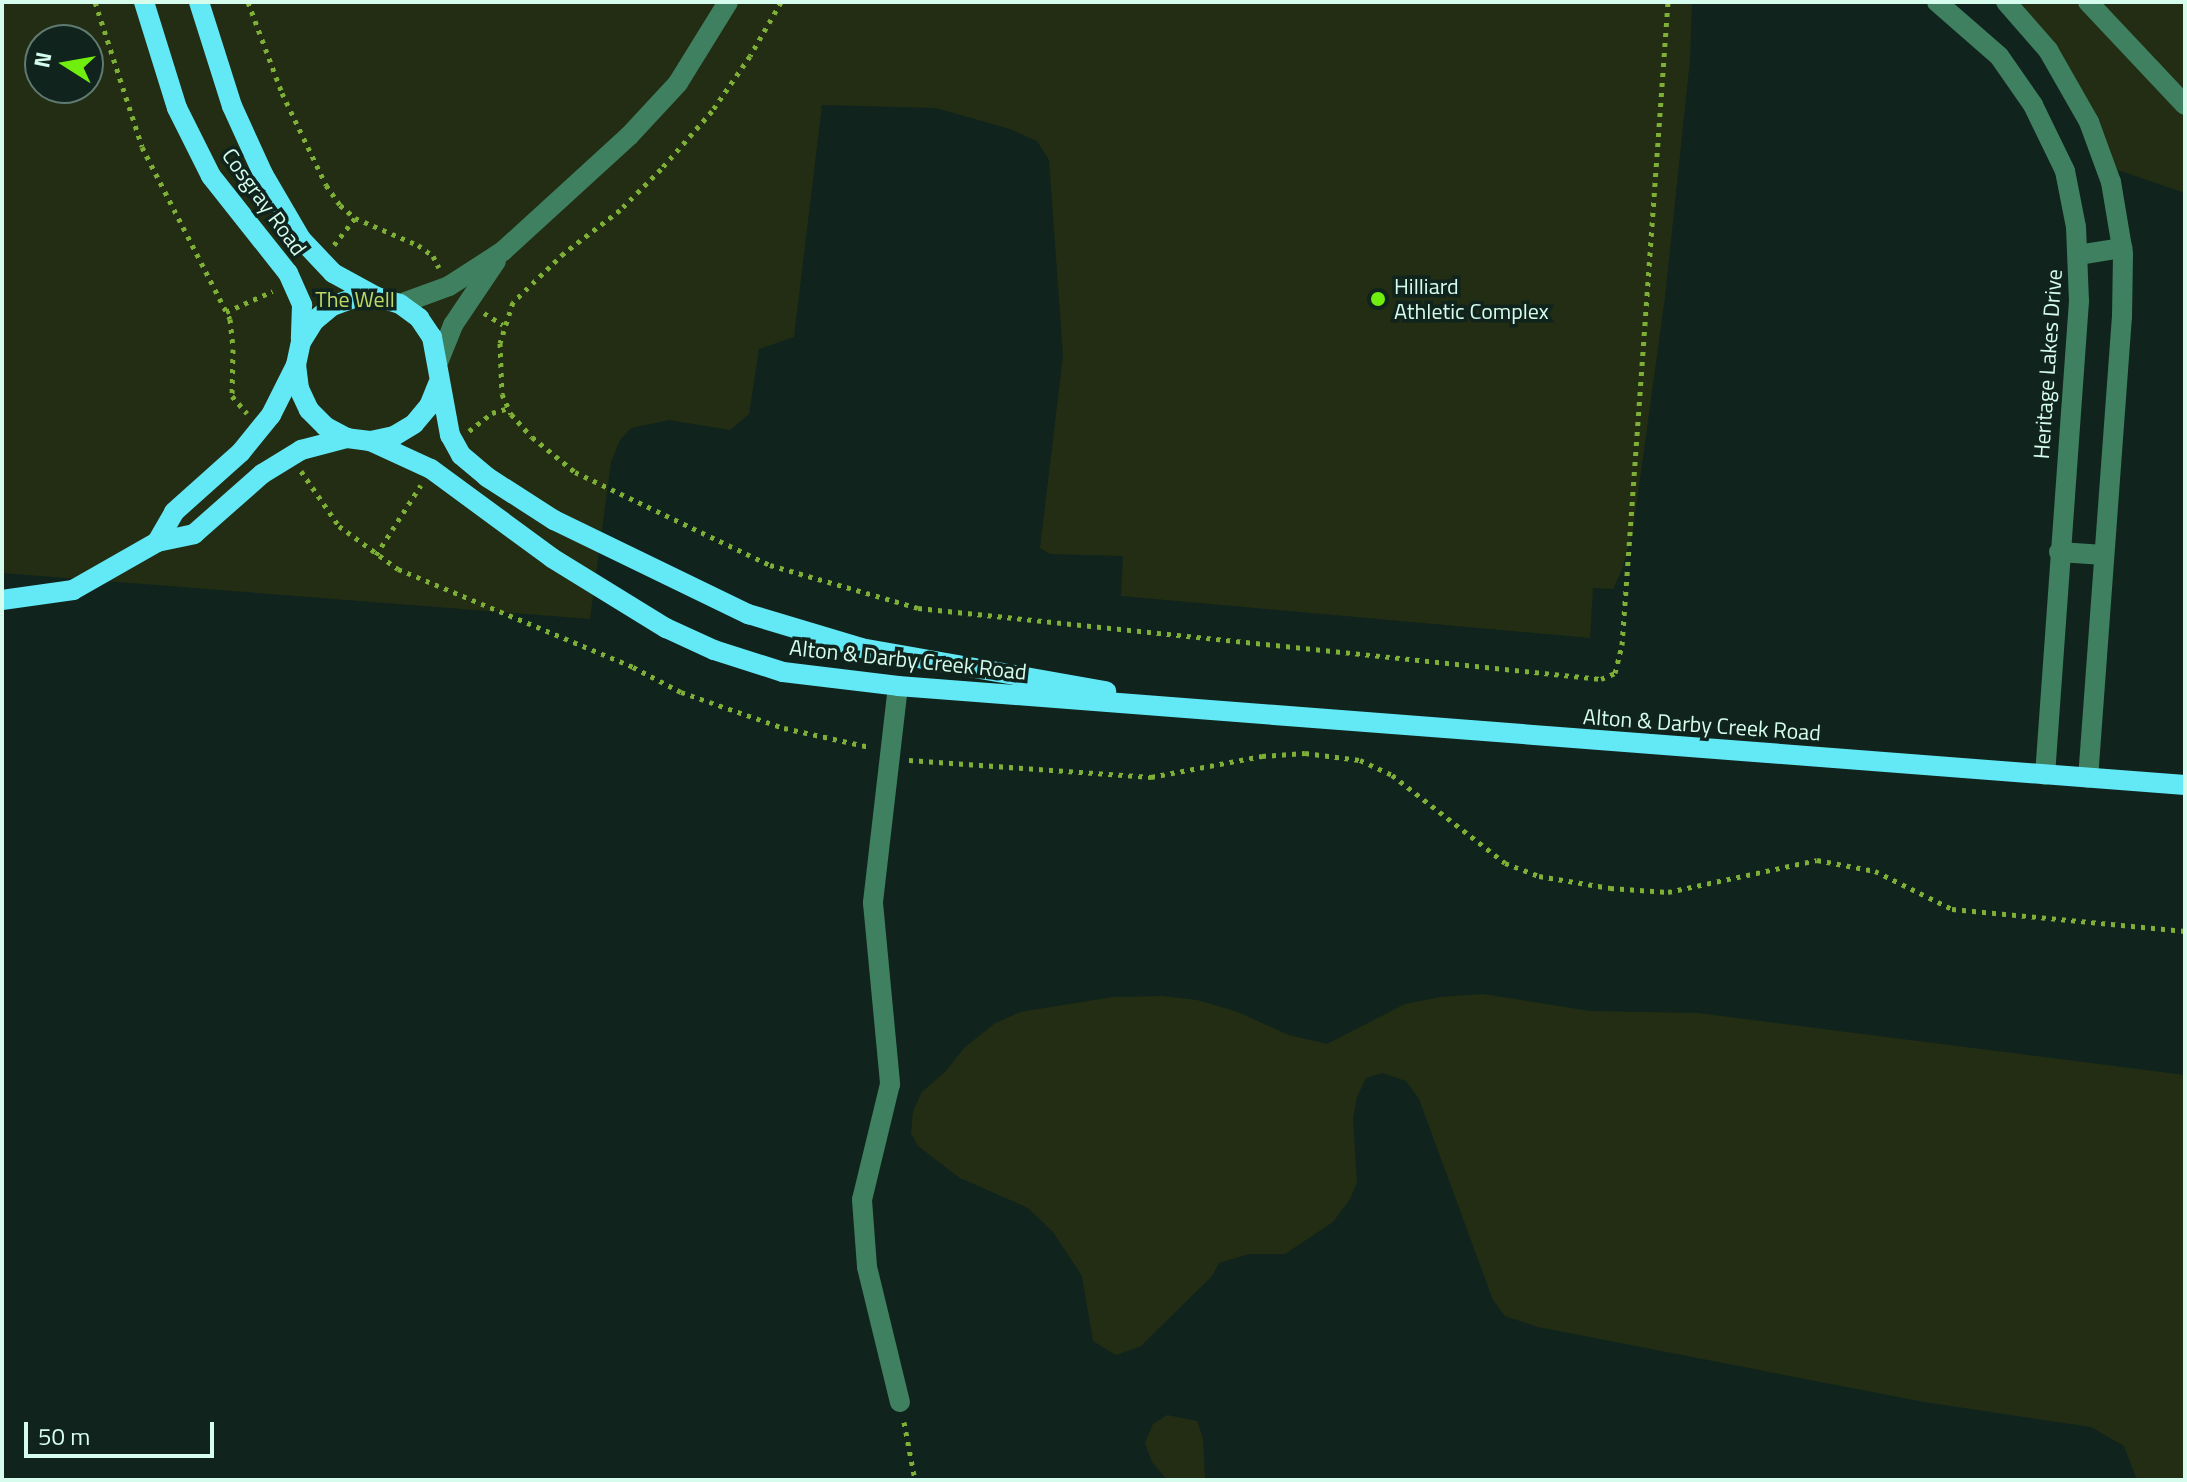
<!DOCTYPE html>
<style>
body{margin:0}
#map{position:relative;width:2187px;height:1482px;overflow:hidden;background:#10241d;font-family:"Titillium Web",sans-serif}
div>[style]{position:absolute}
.green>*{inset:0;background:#222d13}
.path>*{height:5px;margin-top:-2.5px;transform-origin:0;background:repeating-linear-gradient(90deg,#7eaf36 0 4px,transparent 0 10px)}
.minor>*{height:20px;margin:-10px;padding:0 10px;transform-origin:10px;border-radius:10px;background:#3e805f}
.major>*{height:20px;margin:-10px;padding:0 10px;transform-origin:10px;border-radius:10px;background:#63e8f6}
.dots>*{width:22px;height:22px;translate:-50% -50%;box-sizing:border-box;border:4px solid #10241d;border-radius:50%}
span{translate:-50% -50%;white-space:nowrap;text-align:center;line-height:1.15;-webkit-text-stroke:7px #10241d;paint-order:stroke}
.street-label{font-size:22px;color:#d5fcec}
.poi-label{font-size:22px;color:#d5fcec}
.left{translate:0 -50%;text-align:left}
.park-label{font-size:22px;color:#bfd865}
.frame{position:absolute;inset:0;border:4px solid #d5fcec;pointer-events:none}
.north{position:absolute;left:24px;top:24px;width:80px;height:80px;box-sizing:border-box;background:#10241d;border:2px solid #5f7a70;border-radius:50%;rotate:281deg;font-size:22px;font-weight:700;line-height:32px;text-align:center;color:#d5fcec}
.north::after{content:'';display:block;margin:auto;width:28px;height:36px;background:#70ef0e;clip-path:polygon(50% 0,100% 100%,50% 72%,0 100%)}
.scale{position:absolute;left:24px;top:1422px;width:190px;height:36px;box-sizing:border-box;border:4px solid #d5fcec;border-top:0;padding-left:10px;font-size:24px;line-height:28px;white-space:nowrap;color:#d5fcec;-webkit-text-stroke:6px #10241d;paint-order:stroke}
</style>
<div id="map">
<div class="green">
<div style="clip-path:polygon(evenodd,2px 2px,1692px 2px,1690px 60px,1665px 297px,1633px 530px,1623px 567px,1613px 589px,1593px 588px,1590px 638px,1121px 596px,1123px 556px,1050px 554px,1040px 548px,1063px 356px,1049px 160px,1037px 141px,1010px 129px,936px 108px,822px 105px,794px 337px,759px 349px,749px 414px,730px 430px,669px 420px,631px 428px,620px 440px,611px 462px,590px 619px,2px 573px,2px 2px,40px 40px,88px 40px,88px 88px,40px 88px,40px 40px)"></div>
<div style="clip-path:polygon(2006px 2px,2185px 2px,2185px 193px,2106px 166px,2089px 122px)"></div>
<div style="clip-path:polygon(1483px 994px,1590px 1011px,1698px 1013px,2185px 1075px,2185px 1480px,2137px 1480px,2124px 1446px,2091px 1427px,1924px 1402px,1538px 1327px,1505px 1316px,1493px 1300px,1419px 1099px,1406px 1081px,1382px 1073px,1366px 1078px,1357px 1097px,1353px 1119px,1357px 1182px,1350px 1199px,1333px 1222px,1285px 1254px,1249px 1254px,1219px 1263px,1212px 1276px,1141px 1346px,1116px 1355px,1093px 1341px,1082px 1276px,1053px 1232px,1028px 1208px,960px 1178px,918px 1146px,911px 1133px,913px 1111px,922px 1092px,946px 1071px,964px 1048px,994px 1024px,1020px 1012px,1113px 997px,1162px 996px,1197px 1000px,1235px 1011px,1289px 1035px,1327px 1044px,1405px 1004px,1440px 997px)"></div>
<div style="clip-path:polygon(1167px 1415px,1197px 1421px,1203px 1438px,1205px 1480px,1167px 1480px,1152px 1462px,1145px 1443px,1153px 1424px)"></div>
</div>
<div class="path">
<div style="left:95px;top:2px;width:152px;rotate:72deg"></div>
<div style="left:142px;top:147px;width:193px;rotate:62.9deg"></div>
<div style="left:230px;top:319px;width:30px;rotate:84deg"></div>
<div style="left:233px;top:349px;width:47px;rotate:91.2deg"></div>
<div style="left:232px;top:396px;width:23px;rotate:49deg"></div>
<div style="left:248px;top:2px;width:97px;rotate:69.5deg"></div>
<div style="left:282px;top:93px;width:102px;rotate:64.4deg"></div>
<div style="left:326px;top:185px;width:24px;rotate:55deg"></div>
<div style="left:340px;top:205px;width:20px;rotate:41deg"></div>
<div style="left:355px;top:218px;width:69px;rotate:23.2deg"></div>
<div style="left:418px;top:245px;width:19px;rotate:36deg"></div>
<div style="left:433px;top:256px;width:13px;rotate:63deg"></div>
<div style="left:781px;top:2px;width:62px;rotate:119.9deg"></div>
<div style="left:750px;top:56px;width:67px;rotate:124.6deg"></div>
<div style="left:712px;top:111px;width:77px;rotate:131.3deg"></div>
<div style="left:661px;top:169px;width:58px;rotate:135deg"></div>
<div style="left:620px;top:210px;width:71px;rotate:142.5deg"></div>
<div style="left:564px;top:253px;width:71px;rotate:136.1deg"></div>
<div style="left:513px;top:302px;width:43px;rotate:107.6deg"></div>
<div style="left:500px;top:343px;width:51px;rotate:87.8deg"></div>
<div style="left:502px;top:394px;width:22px;rotate:66deg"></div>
<div style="left:511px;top:414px;width:31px;rotate:48deg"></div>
<div style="left:532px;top:437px;width:55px;rotate:39.1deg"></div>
<div style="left:575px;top:472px;width:216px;rotate:25.5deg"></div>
<div style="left:770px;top:565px;width:154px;rotate:16.2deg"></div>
<div style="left:918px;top:608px;width:687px;rotate:5.93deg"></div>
<div style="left:1601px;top:679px;width:15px;rotate:-23deg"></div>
<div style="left:1615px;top:673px;width:29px;rotate:-76deg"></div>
<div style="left:1622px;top:645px;width:645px;rotate:-85.91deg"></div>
<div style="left:334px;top:245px;width:34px;rotate:-52deg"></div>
<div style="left:226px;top:312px;width:51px;rotate:-24.1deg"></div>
<div style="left:484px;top:313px;width:22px;rotate:32deg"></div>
<div style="left:469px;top:431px;width:29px;rotate:-38deg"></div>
<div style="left:492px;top:413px;width:17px;rotate:-17deg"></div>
<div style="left:301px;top:471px;width:67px;rotate:55.4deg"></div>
<div style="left:339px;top:526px;width:73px;rotate:36.1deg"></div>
<div style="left:398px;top:569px;width:255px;rotate:22.6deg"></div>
<div style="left:633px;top:667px;width:54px;rotate:27.5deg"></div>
<div style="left:681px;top:692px;width:109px;rotate:19.3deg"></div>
<div style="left:784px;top:728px;width:88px;rotate:12.5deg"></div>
<div style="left:376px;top:555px;width:83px;rotate:-57.3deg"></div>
<div style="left:909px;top:760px;width:243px;rotate:4deg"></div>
<div style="left:1151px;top:777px;width:113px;rotate:-10.7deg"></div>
<div style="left:1262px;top:756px;width:43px;rotate:-4deg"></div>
<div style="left:1305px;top:753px;width:55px;rotate:7.3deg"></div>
<div style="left:1360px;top:760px;width:35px;rotate:25deg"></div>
<div style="left:1392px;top:775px;width:143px;rotate:37.9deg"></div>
<div style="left:1505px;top:863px;width:36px;rotate:21deg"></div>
<div style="left:1539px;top:876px;width:72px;rotate:9.6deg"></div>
<div style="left:1610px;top:888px;width:58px;rotate:3.9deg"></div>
<div style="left:1668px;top:892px;width:152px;rotate:-12.1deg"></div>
<div style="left:1817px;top:860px;width:59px;rotate:10.7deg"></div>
<div style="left:1875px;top:871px;width:86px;rotate:26.3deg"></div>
<div style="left:1952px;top:909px;width:234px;rotate:5.4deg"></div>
<div style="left:904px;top:1422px;width:59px;rotate:79.3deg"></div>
</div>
<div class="minor">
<div style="left:1937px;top:2px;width:82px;rotate:41.1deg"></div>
<div style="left:1999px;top:56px;width:60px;rotate:55.2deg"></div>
<div style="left:2033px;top:105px;width:73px;rotate:64.1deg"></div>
<div style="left:2065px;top:171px;width:57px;rotate:78.9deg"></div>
<div style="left:2076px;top:227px;width:74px;rotate:87.7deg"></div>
<div style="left:2079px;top:301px;width:475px;rotate:94.1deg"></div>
<div style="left:2006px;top:2px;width:64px;rotate:48.8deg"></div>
<div style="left:2048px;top:50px;width:83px;rotate:60.3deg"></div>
<div style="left:2089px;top:122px;width:64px;rotate:69.9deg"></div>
<div style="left:2111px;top:182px;width:73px;rotate:80.5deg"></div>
<div style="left:2123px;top:254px;width:62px;rotate:90.9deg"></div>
<div style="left:2122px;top:316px;width:463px;rotate:94.2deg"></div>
<div style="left:2088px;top:2px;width:141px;rotate:46.7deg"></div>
<div style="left:2078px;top:255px;width:45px;rotate:-9deg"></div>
<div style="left:400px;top:304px;width:52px;rotate:-20.2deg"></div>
<div style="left:449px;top:286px;width:64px;rotate:-32.9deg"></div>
<div style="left:503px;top:251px;width:171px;rotate:-42.4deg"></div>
<div style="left:629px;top:136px;width:72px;rotate:-47.2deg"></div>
<div style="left:678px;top:83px;width:95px;rotate:-58.3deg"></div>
<div style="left:439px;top:360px;width:38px;rotate:-68deg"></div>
<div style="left:453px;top:325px;width:77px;rotate:-56.1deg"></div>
<div style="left:2059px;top:552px;width:45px;rotate:3.8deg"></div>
<div style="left:898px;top:686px;width:218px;rotate:96.6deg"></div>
<div style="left:873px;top:903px;width:182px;rotate:84.6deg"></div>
<div style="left:890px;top:1084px;width:119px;rotate:103.6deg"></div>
<div style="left:862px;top:1200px;width:67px;rotate:85.7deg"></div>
<div style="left:867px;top:1267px;width:139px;rotate:76.3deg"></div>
</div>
<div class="major">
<div style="left:144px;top:2px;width:111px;rotate:72.7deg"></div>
<div style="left:177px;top:108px;width:76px;rotate:63.4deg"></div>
<div style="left:211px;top:176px;width:124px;rotate:51.6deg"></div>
<div style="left:288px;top:273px;width:35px;rotate:66deg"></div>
<div style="left:302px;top:305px;width:34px;rotate:92deg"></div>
<div style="left:199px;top:2px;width:109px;rotate:72.4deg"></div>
<div style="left:232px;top:106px;width:75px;rotate:65.5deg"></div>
<div style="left:263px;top:174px;width:75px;rotate:59.7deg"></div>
<div style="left:301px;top:239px;width:47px;rotate:46.7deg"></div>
<div style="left:333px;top:273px;width:50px;rotate:28.6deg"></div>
<div style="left:438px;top:384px;width:24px;rotate:112deg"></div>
<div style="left:429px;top:406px;width:23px;rotate:130deg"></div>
<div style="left:414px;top:424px;width:23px;rotate:149deg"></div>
<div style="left:394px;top:436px;width:25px;rotate:168deg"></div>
<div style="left:370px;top:441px;width:23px;rotate:-173deg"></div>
<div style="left:347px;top:438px;width:24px;rotate:-152deg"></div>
<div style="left:326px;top:427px;width:24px;rotate:-135deg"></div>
<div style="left:309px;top:410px;width:23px;rotate:-115deg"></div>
<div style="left:299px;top:389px;width:24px;rotate:-97deg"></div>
<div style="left:296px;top:365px;width:24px;rotate:-78deg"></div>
<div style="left:301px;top:342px;width:25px;rotate:-58deg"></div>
<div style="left:314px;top:321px;width:23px;rotate:-40deg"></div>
<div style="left:332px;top:306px;width:23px;rotate:-20deg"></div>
<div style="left:354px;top:298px;width:23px;rotate:-2deg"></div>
<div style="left:377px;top:297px;width:24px;rotate:17deg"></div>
<div style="left:400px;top:304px;width:24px;rotate:36deg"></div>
<div style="left:419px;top:318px;width:23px;rotate:56deg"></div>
<div style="left:432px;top:337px;width:100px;rotate:79.6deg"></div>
<div style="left:450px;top:435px;width:23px;rotate:61deg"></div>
<div style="left:461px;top:455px;width:34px;rotate:40deg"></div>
<div style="left:487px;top:477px;width:80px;rotate:32.7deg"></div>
<div style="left:554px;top:520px;width:216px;rotate:25.9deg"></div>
<div style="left:748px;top:614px;width:118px;rotate:16.7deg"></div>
<div style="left:861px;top:648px;width:249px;rotate:10deg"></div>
<div style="left:370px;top:441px;width:67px;rotate:24.7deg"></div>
<div style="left:431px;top:469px;width:150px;rotate:36.3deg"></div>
<div style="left:552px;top:558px;width:134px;rotate:31.6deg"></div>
<div style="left:666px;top:628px;width:53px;rotate:24.6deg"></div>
<div style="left:714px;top:650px;width:72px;rotate:17.7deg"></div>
<div style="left:783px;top:672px;width:116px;rotate:6.9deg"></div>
<div style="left:898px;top:686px;width:1291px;rotate:4.4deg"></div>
<div style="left:157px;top:542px;width:34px;rotate:-60deg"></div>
<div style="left:174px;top:512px;width:90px;rotate:-41.8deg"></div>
<div style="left:241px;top:452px;width:48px;rotate:-51deg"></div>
<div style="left:271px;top:415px;width:56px;rotate:-63.4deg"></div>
<div style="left:2px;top:600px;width:72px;rotate:-8deg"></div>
<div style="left:73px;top:590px;width:97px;rotate:-29.7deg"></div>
<div style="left:157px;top:542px;width:38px;rotate:-12deg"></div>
<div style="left:194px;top:534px;width:91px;rotate:-41.4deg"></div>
<div style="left:262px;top:474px;width:46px;rotate:-31.6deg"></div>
<div style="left:301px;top:450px;width:48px;rotate:-14.6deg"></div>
</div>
<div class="dots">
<div style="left:1378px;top:299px;background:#70ef0e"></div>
</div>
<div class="street-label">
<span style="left:264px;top:202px;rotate:54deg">Cosgray Road</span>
<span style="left:2048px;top:364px;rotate:-86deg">Heritage Lakes Drive</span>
<span style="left:908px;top:660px;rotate:6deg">Alton &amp; Darby Creek Road</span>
<span style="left:1702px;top:725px;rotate:4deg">Alton &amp; Darby Creek Road</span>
</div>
<div class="poi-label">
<span class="left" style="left:1394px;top:299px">Hilliard<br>Athletic Complex</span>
</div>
<div class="park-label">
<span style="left:355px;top:300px">The Well</span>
</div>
<div class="frame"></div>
<div class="north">N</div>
<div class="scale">50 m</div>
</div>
